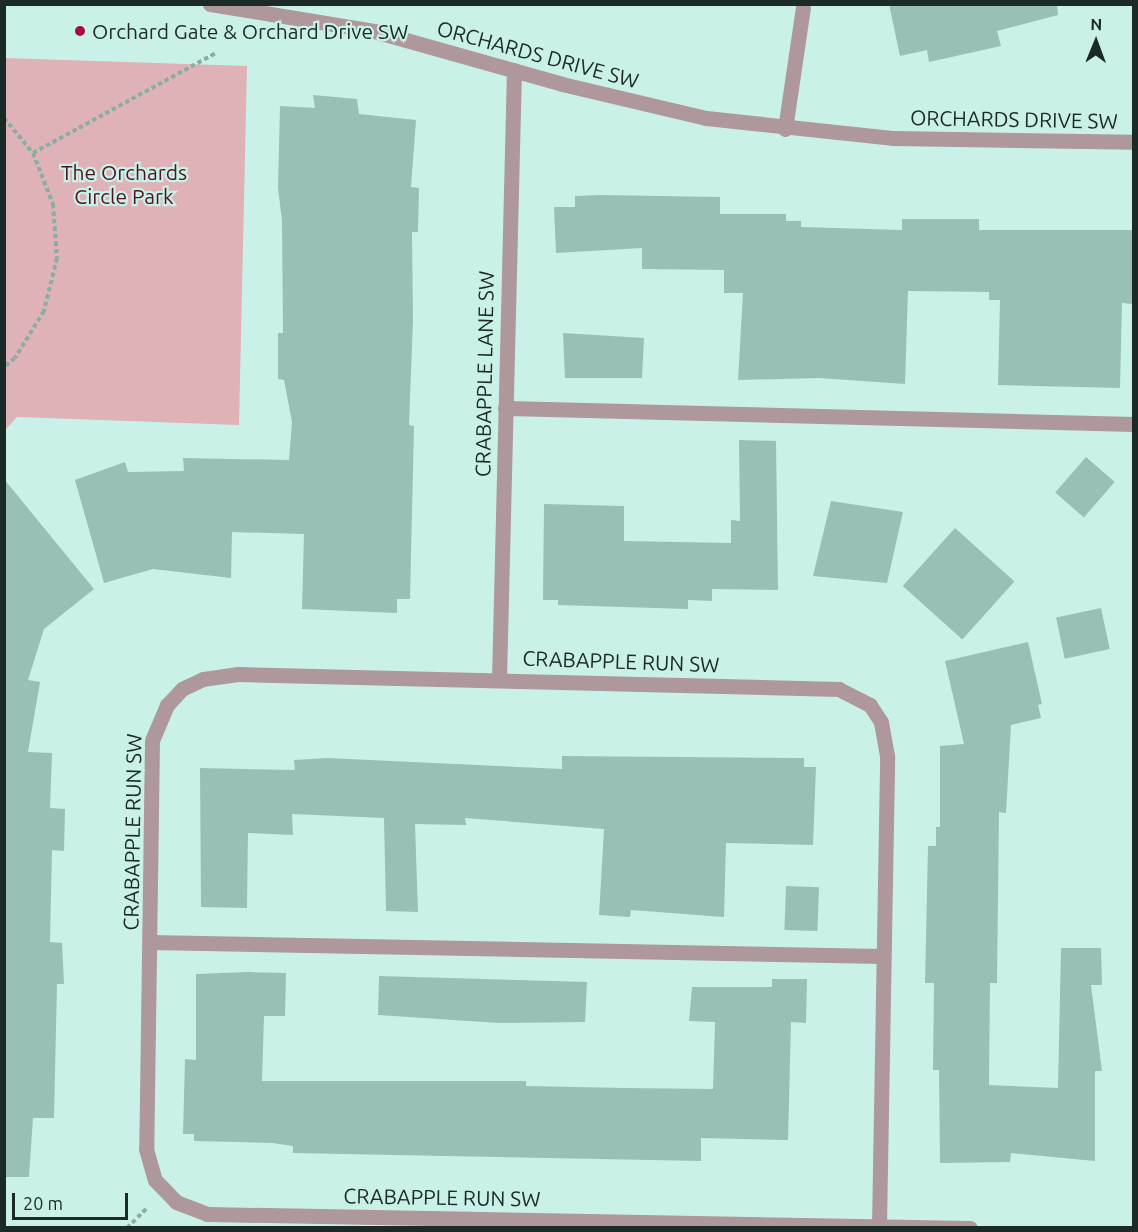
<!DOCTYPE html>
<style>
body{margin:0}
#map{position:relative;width:1138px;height:1232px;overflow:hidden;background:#caf1e7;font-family:Ubuntu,sans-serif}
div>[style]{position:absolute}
.green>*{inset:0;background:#deb2b7}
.building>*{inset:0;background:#99c0b6;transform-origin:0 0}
.path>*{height:4px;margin-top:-2px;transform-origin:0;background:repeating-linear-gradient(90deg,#8daca4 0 4.5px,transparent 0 7.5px)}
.service>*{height:15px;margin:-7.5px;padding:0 7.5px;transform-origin:7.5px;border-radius:7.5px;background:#ae989b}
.minor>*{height:15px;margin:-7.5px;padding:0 7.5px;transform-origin:7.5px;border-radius:7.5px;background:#ae989b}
.tertiary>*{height:15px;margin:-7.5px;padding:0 7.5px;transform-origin:7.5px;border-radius:7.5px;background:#ae989b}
.dots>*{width:16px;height:16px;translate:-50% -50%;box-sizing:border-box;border:3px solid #caf1e7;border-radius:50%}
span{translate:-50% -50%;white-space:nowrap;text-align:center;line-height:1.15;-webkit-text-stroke:4.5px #caf1e7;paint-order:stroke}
.poi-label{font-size:21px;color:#1b2a26}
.left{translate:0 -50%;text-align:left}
.street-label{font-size:21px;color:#1b2a26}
.park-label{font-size:21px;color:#4e1322}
.frame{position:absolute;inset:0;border:6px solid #1b2a26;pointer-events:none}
.north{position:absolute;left:1066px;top:12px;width:60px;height:60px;-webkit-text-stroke:4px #caf1e7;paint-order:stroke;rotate:1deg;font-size:16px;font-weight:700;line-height:24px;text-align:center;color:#1b2a26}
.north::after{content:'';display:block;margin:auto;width:21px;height:27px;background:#1b2a26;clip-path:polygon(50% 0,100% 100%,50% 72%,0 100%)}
.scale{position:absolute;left:12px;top:1193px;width:116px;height:27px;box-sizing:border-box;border:3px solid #1b2a26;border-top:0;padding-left:8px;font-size:18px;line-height:21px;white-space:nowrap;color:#1b2a26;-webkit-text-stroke:4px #caf1e7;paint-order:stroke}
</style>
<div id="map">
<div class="green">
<div style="clip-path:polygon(5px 58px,247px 66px,239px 425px,17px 417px,5px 430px)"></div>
</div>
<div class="building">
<div style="clip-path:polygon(889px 4px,1057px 4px,1058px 15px,997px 31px,1001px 46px,929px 62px,927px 50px,900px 56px)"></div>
<div style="clip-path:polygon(313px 95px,357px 99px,359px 114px,416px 120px,411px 187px,419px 188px,418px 232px,412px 232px,413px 319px,409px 425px,414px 426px,410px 599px,397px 599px,397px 613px,302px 609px,304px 534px,232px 532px,231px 578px,153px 569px,104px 583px,75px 480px,125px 462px,128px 472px,184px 471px,183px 458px,289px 460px,292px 422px,284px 380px,278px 379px,278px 333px,283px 333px,282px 221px,278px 188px,280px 106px,315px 108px)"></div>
<div style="clip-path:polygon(600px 195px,720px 197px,720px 214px,786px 214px,786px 221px,801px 221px,801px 227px,902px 230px,902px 219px,979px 219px,979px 230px,1134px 230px,1134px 304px,1122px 303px,1120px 388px,998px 385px,1000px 300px,989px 300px,989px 292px,908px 291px,905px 384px,819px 378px,738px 380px,743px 293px,724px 293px,724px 270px,642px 269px,642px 248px,556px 253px,554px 207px,575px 207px,575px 196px)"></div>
<div style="clip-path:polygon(563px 333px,644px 338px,642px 378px,565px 378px)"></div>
<div style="clip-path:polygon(739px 440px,776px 441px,778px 590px,712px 589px,712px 601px,688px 600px,688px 609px,558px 605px,558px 600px,543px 600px,544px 504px,624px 506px,624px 541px,731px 543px,731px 520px,740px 521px)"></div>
<div style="left:1086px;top:457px;width:38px;height:47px;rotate:41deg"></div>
<div style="clip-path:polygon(4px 479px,94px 589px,44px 629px,28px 680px,40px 682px,28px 752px,52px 753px,50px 808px,65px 809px,64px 851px,52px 850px,50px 942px,62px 943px,64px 984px,57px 984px,54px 1118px,33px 1118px,29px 1177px,4px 1177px)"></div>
<div style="clip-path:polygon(831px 501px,903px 512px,887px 583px,813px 576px)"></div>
<div style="left:955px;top:528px;width:80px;height:78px;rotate:42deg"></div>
<div style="left:1101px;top:608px;width:42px;height:46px;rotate:78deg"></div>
<div style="clip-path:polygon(1028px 642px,1042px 704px,1038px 705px,1041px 718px,1011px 725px,1006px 813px,999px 812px,997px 983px,990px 983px,989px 1085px,1058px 1088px,1061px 948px,1101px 948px,1102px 985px,1091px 985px,1102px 1071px,1095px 1071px,1095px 1161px,1011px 1153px,1010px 1162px,940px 1163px,939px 1070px,933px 1070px,934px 983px,925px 983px,928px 846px,936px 846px,936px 827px,940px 827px,940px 746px,964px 744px,945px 661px)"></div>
<div style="clip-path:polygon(562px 756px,804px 758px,804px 767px,816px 767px,813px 845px,726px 843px,724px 917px,631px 910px,630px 917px,599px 915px,604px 829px,465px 818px,466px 825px,415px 824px,418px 912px,386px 911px,384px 818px,292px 814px,293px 835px,248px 833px,247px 908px,201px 907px,200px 768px,295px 770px,294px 760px,327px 758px,562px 769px)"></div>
<div style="left:786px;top:886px;width:33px;height:44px;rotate:2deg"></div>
<div style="clip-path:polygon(249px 972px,286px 973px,285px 1016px,264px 1016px,262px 1081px,526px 1081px,526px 1086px,625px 1088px,713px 1089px,715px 1022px,689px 1021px,692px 987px,772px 987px,772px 979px,807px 979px,806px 1023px,791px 1022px,788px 1140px,701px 1138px,701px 1161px,293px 1153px,293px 1146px,272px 1143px,194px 1141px,194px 1134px,183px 1134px,185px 1059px,196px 1060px,196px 974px)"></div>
<div style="clip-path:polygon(379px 976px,587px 982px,585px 1022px,499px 1023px,378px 1015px)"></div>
</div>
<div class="path">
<div style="left:4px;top:118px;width:45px;rotate:50.4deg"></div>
<div style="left:33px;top:153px;width:55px;rotate:68.6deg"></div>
<div style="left:53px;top:204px;width:54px;rotate:85.8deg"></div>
<div style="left:57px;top:258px;width:55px;rotate:103.8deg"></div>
<div style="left:44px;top:311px;width:55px;rotate:121.7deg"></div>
<div style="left:15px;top:358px;width:14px;rotate:141deg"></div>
<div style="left:33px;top:153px;width:209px;rotate:-28.7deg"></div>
<div style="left:127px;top:1228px;width:27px;rotate:-45deg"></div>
</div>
<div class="service">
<div style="left:505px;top:408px;width:629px;rotate:1.46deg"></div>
<div style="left:150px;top:942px;width:733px;rotate:1.09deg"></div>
</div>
<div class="minor">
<div style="left:785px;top:129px;width:123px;rotate:-81.6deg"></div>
<div style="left:499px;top:679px;width:609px;rotate:-88.59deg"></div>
<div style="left:879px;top:1226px;width:470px;rotate:-89deg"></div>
<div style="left:887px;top:756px;width:35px;rotate:-100deg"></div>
<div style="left:881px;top:722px;width:20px;rotate:-123deg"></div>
<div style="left:870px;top:705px;width:35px;rotate:-153deg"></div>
<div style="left:839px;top:689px;width:601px;rotate:-178.57deg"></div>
<div style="left:238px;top:674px;width:35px;rotate:172deg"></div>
<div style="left:203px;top:679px;width:23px;rotate:155deg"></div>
<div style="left:182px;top:689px;width:22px;rotate:133deg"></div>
<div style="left:167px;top:705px;width:38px;rotate:113deg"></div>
<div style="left:152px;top:740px;width:409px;rotate:90.8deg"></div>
<div style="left:146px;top:1149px;width:32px;rotate:74deg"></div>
<div style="left:155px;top:1180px;width:30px;rotate:46deg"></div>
<div style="left:176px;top:1202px;width:33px;rotate:21deg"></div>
<div style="left:207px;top:1214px;width:763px;rotate:1.05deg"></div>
</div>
<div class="tertiary">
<div style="left:210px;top:4px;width:166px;rotate:9.3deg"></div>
<div style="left:374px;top:31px;width:195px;rotate:15.7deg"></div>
<div style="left:562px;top:84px;width:148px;rotate:13.3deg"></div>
<div style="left:706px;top:118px;width:187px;rotate:6.1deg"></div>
<div style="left:892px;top:138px;width:242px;rotate:0.9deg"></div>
</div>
<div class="dots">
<div style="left:80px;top:31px;background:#a50c42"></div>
</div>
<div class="poi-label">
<span class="left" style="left:92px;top:31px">Orchard Gate &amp; Orchard Drive SW</span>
</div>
<div class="street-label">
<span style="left:538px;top:54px;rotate:15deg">ORCHARDS DRIVE SW</span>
<span style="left:1014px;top:119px;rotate:1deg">ORCHARDS DRIVE SW</span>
<span style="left:484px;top:374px;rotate:-89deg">CRABAPPLE LANE SW</span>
<span style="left:621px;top:661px;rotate:2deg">CRABAPPLE RUN SW</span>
<span style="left:132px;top:832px;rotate:-89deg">CRABAPPLE RUN SW</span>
<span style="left:442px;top:1197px;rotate:1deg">CRABAPPLE RUN SW</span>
</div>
<div class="park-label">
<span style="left:124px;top:184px">The Orchards<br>Circle Park</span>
</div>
<div class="frame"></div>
<div class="north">N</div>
<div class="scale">20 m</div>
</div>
